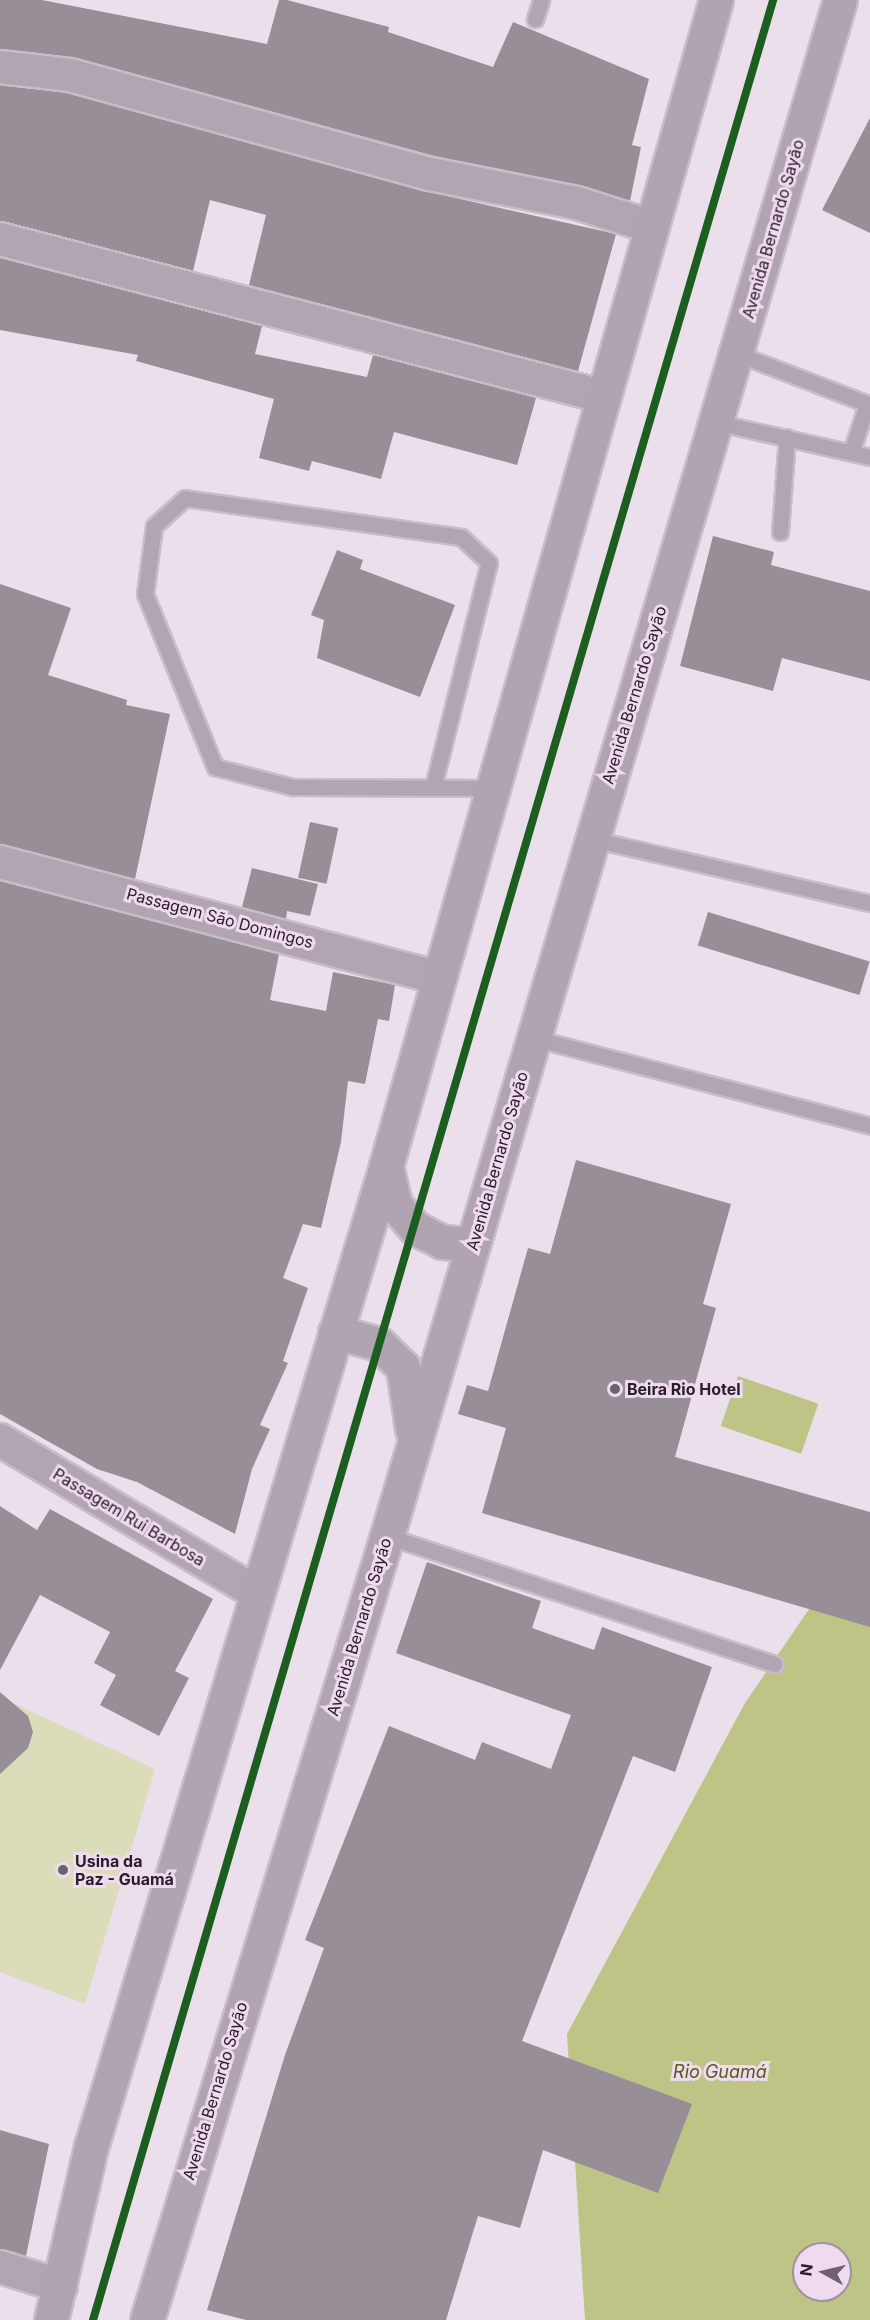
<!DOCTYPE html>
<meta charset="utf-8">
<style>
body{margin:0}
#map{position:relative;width:870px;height:2320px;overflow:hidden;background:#ebdfeb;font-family:Inter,sans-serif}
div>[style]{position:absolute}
.green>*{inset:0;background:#dadcba}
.water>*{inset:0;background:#bdc485;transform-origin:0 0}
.building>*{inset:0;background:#978e97;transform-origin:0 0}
.roads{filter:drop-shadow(2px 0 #c7bdc7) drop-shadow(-2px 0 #c7bdc7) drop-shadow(0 2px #c7bdc7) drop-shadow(0 -2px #c7bdc7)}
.service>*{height:15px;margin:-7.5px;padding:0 7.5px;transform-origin:7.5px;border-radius:7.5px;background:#b0a5b0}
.minor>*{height:32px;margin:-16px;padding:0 16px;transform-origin:16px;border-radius:16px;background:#b0a5b0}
.secondary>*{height:33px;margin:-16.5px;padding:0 16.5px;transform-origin:16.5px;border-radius:16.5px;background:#b0a4b0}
.cycleway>*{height:8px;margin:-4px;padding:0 4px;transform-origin:4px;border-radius:4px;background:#1b5e20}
.dots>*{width:16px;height:16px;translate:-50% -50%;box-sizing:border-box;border:3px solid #f0daf0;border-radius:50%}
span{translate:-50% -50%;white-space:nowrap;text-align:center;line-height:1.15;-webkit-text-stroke:6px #f0daf0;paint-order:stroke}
.street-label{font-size:16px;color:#282028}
.poi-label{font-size:16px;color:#282028;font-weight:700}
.left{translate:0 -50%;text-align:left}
.water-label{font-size:18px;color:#545d19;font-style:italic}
.north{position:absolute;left:792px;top:2242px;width:60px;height:60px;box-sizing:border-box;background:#f0daf0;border:2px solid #a090a0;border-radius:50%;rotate:278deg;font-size:16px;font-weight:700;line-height:24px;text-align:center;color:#282028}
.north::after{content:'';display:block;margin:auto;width:21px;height:27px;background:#6c636c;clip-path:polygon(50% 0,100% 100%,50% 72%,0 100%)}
</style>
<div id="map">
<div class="green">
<div style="clip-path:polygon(0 1697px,155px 1769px,85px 2004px,0 1972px)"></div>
</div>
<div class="water">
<div style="left:738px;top:1376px;width:85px;height:53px;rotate:19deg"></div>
<div style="clip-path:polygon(evenodd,870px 1520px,870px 2320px,585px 2320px,567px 2034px,745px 1703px,870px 1520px,804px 2254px,840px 2254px,840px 2290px,804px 2290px,804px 2254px)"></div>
</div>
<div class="building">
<div style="clip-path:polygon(0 0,42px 0,267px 44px,279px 0,287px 0,389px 27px,388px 32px,493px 67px,513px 22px,649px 79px,632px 145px,641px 147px,630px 201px,580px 185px,434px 156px,75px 58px,0 49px)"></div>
<div style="clip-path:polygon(0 85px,67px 93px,425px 191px,616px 234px,578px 371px,249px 285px,266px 215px,210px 200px,193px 271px,0 222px)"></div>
<div style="clip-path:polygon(870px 118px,870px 233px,822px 210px)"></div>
<div style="clip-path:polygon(0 258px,262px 326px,255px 354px,367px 377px,373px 355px,536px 398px,517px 465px,394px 432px,381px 479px,312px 461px,309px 471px,259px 458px,274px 399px,136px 361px,138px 355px,0 330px)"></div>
<div style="clip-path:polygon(713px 536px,774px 552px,771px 565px,870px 591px,870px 681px,782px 658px,773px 691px,680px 666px)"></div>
<div style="clip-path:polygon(337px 550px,363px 560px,360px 569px,455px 605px,420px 697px,317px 658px,324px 620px,311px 615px)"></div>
<div style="clip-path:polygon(0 584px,71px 608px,48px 675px,127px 700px,126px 705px,170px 714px,135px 879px,0 845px)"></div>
<div style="left:310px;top:822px;width:29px;height:57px;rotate:12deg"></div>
<div style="clip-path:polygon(252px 868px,318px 884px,310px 916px,287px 911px,286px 919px,242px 907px)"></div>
<div style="clip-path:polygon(0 881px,279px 954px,270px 1000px,326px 1011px,333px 972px,395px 985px,389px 1021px,378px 1019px,365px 1084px,348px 1081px,341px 1142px,321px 1228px,303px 1224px,283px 1278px,308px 1288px,283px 1361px,288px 1363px,260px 1425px,270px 1429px,252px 1469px,235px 1534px,137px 1482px,97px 1469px,0 1414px)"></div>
<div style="left:708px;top:912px;width:169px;height:35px;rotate:17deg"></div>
<div style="clip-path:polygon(576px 1160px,731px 1204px,703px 1304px,716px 1308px,675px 1457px,870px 1512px,870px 1627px,482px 1513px,506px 1428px,458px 1414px,467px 1385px,488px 1391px,528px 1248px,550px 1254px)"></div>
<div style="clip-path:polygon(0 1506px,37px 1530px,50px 1509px,213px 1599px,175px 1671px,189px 1678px,159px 1736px,100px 1705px,116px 1675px,94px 1663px,110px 1632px,40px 1595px,0 1670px)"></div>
<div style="clip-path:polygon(427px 1562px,541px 1601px,532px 1628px,594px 1650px,602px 1627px,712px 1667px,675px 1772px,633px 1756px,522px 2041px,692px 2104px,658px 2193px,543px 2150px,520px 2228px,478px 2216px,446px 2320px,246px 2320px,207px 2310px,285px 2055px,324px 1948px,305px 1940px,389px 1726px,475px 1760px,482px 1742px,551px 1769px,571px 1715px,396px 1653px)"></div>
<div style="clip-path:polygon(0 1692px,28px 1716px,33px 1732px,28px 1748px,0 1774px)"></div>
<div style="clip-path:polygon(0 2130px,49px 2144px,26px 2256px,0 2250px)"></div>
</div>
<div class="roads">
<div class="service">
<div style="left:535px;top:19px;width:20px;rotate:-72deg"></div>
<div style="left:738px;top:354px;width:142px;rotate:21.1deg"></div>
<div style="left:715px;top:422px;width:159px;rotate:12.7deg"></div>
<div style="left:852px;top:450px;width:48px;rotate:-71.9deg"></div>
<div style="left:780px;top:532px;width:95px;rotate:-85.8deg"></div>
<div style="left:433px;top:787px;width:231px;rotate:-76deg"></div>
<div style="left:489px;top:563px;width:38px;rotate:-137deg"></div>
<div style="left:461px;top:537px;width:279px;rotate:-172deg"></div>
<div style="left:185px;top:498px;width:42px;rotate:137.9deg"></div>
<div style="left:154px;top:526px;width:69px;rotate:97.5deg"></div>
<div style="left:145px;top:594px;width:187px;rotate:68deg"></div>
<div style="left:215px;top:767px;width:81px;rotate:14.4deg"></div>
<div style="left:293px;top:787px;width:202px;rotate:0.3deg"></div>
<div style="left:592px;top:839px;width:285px;rotate:13deg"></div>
<div style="left:533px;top:1038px;width:348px;rotate:14.6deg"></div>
<div style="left:387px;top:1536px;width:408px;rotate:18.3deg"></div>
</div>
<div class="minor">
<div style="left:0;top:67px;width:70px;rotate:6.5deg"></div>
<div style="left:70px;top:75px;width:373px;rotate:15.4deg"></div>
<div style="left:430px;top:174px;width:150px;rotate:11.2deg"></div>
<div style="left:577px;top:203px;width:79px;rotate:17.7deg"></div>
<div style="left:0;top:239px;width:625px;rotate:14.64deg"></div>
<div style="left:0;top:862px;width:455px;rotate:14.8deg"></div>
<div style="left:0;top:1440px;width:299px;rotate:30.8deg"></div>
<div style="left:0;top:2267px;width:64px;rotate:17.3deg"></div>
</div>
<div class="secondary">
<div style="left:386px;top:1166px;width:40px;rotate:77deg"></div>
<div style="left:395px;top:1205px;width:30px;rotate:49deg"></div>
<div style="left:415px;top:1228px;width:30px;rotate:27deg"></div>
<div style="left:442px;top:1242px;width:31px;rotate:4deg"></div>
<div style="left:335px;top:1332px;width:46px;rotate:15.3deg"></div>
<div style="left:379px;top:1344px;width:33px;rotate:44deg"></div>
<div style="left:403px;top:1367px;width:63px;rotate:81.7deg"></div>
<div style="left:51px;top:2320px;width:178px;rotate:-77deg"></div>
<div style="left:91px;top:2147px;width:1024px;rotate:-73.26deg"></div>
<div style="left:386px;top:1166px;width:1212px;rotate:-74.2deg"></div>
<div style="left:147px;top:2320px;width:820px;rotate:-72.98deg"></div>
<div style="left:387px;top:1536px;width:1601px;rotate:-73.57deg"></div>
</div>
</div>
<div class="cycleway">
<div style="left:93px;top:2320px;width:2418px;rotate:-73.66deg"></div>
</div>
<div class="dots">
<div style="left:615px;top:1389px;background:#6c636c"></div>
<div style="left:63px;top:1870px;background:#6c636c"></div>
</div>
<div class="street-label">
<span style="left:773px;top:229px;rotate:-74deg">Avenida Bernardo Sayão</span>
<span style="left:634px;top:695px;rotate:-73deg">Avenida Bernardo Sayão</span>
<span style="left:220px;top:918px;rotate:15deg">Passagem São Domingos</span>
<span style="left:497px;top:1161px;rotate:-74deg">Avenida Bernardo Sayão</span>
<span style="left:129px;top:1517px;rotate:31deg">Passagem Rui Barbosa</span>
<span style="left:359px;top:1627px;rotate:-73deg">Avenida Bernardo Sayão</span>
<span style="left:215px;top:2091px;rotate:-73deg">Avenida Bernardo Sayão</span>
</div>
<div class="poi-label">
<span class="left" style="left:627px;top:1389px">Beira Rio Hotel</span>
<span class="left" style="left:75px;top:1870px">Usina da<br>Paz - Guamá</span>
</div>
<div class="water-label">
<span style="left:720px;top:2072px">Rio Guamá</span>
</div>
<div class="north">N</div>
</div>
